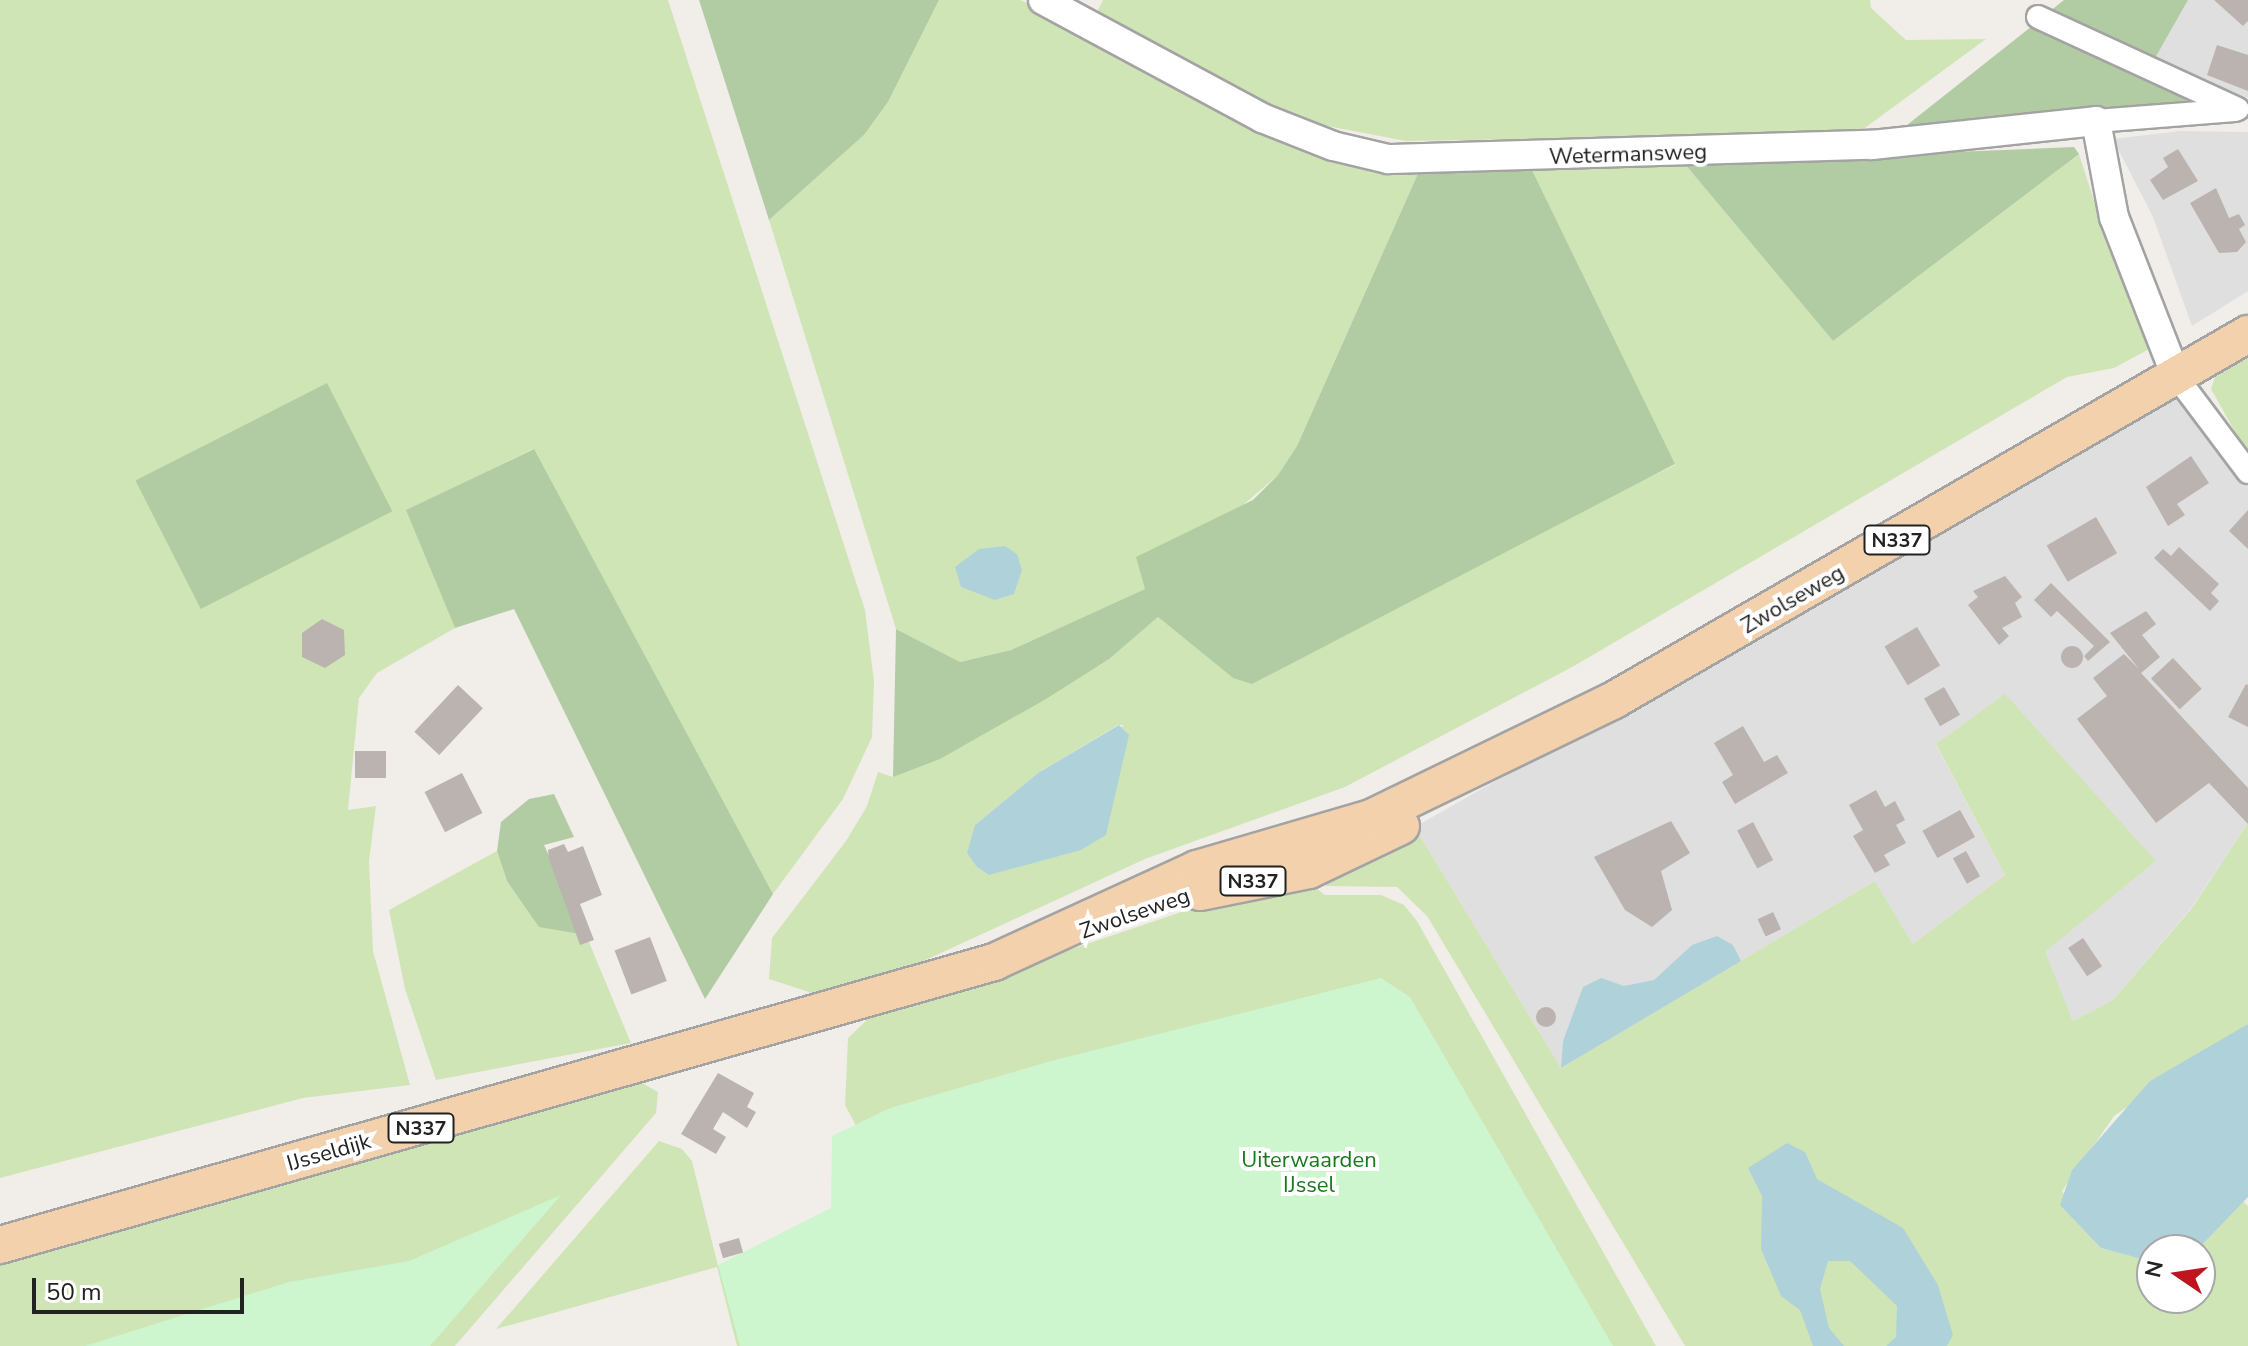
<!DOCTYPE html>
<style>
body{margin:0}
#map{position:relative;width:2248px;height:1346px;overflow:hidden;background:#f1eeea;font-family:"Nunito Sans",sans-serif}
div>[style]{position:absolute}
.residential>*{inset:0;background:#e0dfdf}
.grass>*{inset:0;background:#d0e5b6}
.forest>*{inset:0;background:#b1cca3;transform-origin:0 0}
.park>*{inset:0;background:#cdf5ce}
.water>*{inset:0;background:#afd2da}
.building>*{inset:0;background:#bab3af;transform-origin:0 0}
.round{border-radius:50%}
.roads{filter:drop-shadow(2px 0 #a3a3a3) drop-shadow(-2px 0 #a3a3a3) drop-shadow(0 2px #a3a3a3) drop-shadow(0 -2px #a3a3a3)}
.minor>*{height:22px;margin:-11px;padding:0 11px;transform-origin:11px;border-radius:11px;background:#fff}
.tertiary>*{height:28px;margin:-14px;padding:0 14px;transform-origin:14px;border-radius:14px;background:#fff}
.primary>*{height:36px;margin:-18px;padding:0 18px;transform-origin:18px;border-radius:18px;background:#f3d1ad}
span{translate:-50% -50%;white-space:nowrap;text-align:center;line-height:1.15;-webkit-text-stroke:8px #fff;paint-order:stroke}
.shield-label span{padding:2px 6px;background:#fff;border:2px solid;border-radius:6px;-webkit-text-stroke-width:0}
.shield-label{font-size:20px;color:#222;font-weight:700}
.street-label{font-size:22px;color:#222}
.park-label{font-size:22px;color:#18781b}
.north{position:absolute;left:2136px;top:1234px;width:80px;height:80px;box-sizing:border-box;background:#fff;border:2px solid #a7a7a7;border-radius:50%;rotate:283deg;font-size:22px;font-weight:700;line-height:32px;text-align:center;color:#222}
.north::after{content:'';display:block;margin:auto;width:28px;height:36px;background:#be151f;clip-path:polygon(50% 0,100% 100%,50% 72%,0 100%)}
.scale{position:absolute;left:32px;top:1278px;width:212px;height:36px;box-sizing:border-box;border:4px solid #222;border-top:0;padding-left:10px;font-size:24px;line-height:28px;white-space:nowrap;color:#222;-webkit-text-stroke:6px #fff;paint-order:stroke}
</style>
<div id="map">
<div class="residential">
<div style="clip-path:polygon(2188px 0,2248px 0,2248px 98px,2154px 60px)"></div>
<div style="clip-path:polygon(2180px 131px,2248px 132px,2248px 291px,2192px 326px,2153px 217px,2113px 139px)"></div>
<div style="clip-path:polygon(2176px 395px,2248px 487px,2248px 823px,2192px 907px,2113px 1000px,2073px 1021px,2044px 952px,2156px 861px,1936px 745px,2005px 875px,1913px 944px,1875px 881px,1561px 1068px,1417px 831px,1420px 824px)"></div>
</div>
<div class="grass">
<div style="clip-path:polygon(0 0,668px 0,865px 610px,874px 681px,872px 737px,843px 799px,773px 894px,533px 449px,407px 510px,455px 628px,377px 673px,359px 698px,348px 810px,376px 806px,369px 861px,373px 951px,410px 1085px,303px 1098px,0 1178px)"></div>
<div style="clip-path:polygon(939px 0,1020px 0,1420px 169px,1297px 446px,1278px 475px,1145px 589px,1011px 650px,960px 662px,896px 629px,769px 220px,864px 135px,888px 102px)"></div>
<div style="clip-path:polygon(1103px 0,1870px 0,1871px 8px,1906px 40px,1986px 39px,1858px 133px,1406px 141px,1306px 122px,1096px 14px)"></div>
<div style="clip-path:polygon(evenodd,2079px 154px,2114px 263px,2153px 347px,2114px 368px,2067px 377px,1574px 666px,1345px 787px,1145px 859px,917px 964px,812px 993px,769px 979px,772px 938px,846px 841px,867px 806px,878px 772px,893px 777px,1108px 659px,1158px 617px,1233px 678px,1675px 465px,1531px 168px,1684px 163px,1833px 341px,2079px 154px,1118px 725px,1124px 725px,975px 825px,1038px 773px,1118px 725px)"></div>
<div style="clip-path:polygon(2248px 357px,2248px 455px,2211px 389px,2215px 377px)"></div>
<div style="clip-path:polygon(2005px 694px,2156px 861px,2045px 952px,2073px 1021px,2113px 1000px,2192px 908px,2248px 823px,2248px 1024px,2114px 1116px,2062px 1191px,2101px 1248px,2152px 1262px,2152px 1298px,2200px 1298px,2197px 1250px,2243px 1201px,2248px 1206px,2248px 1346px,1685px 1346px,1427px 916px,1397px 887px,1327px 886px,1317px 877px,1417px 831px,1561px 1068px,1875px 881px,1913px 944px,2005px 875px,1936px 744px)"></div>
<div style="clip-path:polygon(497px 851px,507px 881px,586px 935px,631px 1043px,436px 1080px,405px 989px,389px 910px)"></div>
<div style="clip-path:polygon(1306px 880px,1325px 895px,1381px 895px,1404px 905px,1417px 921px,1656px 1346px,1593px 1346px,862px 1137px,845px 1105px,848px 1038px,869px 1018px,1249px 889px)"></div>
<div style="clip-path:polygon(642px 1083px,658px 1092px,656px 1113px,455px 1346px,0 1346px,0 1260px)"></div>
<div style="clip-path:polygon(659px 1141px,682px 1149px,692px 1161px,718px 1266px,735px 1271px,847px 1346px,737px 1346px,717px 1267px,496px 1329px)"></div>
</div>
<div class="forest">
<div style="clip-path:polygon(699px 0,939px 0,888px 102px,864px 135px,769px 220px)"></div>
<div style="clip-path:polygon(2064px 0,2188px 0,2154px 60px,2049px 12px)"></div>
<div style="clip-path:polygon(2036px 23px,2186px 95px,2187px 105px,1902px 129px)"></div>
<div style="clip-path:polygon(2074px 147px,2079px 154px,1833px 341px,1684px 163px)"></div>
<div style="clip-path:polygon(1531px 168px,1675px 464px,1252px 684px,1233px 678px,1158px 617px,1109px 659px,1046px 699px,940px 759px,893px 777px,896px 629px,960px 662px,1011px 650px,1145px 589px,1136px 557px,1253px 500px,1278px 475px,1297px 446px,1420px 169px)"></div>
<div style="left:327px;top:383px;width:144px;height:215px;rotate:63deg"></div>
<div style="clip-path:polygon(534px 449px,773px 894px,705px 999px,514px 609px,455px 628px,406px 510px)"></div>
<div style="clip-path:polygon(554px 794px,574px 837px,544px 845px,586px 935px,539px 927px,507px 881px,497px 851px,501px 822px,529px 799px)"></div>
</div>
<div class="park">
<div style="clip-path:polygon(1381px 978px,1410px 997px,1613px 1346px,740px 1346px,718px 1265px,831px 1208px,832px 1136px,890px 1108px,1051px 1061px)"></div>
<div style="clip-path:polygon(561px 1195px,430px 1346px,85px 1346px,289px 1282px,409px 1261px)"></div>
</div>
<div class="water">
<div style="clip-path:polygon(1005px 546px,1017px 554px,1022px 570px,1014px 594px,995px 600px,961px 587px,955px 567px,979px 549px)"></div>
<div style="clip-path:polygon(1119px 725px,1129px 735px,1106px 835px,1081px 850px,989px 875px,977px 867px,967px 853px,975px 825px,1038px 773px)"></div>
<div style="clip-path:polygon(1717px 936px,1733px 945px,1741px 961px,1561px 1068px,1563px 1041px,1583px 987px,1601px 978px,1624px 986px,1654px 980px,1692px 945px)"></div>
<div style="clip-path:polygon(2248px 1024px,2248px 1197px,2197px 1250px,2152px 1250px,2152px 1262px,2101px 1248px,2060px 1205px,2072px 1170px,2150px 1081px)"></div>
<div style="clip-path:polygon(1787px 1143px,1805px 1152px,1817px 1179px,1903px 1228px,1938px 1285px,1953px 1335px,1947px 1346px,1886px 1346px,1896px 1337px,1897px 1306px,1850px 1261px,1828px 1261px,1820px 1289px,1829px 1328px,1844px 1346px,1813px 1346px,1800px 1310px,1781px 1296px,1761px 1249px,1762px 1196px,1748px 1168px)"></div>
</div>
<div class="building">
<div style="clip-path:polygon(2214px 0,2248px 0,2248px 21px,2243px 26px)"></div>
<div style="clip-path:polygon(2217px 45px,2248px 55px,2248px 91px,2207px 75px)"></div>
<div style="clip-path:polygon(2178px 149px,2198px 181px,2163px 200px,2150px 180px,2168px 167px,2163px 158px)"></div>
<div style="clip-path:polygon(2216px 188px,2229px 218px,2239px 214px,2245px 225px,2239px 229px,2246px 242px,2237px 252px,2219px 253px,2190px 203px)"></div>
<div style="clip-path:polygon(2191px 456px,2209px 483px,2177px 504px,2185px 515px,2168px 526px,2146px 487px)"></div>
<div style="clip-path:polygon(2248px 510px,2248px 549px,2229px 531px)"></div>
<div style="left:2096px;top:517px;width:42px;height:57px;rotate:60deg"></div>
<div style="clip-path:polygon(2179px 547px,2219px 584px,2211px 593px,2219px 601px,2210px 611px,2154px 558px,2163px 549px,2171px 556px)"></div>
<div style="clip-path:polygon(2005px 576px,2022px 597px,2015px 603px,2022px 617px,2002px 628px,2009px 636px,1999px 645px,1968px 605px,1978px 597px,1973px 591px)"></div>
<div style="clip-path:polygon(2051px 583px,2110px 642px,2088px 661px,2084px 656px,2094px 646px,2057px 611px,2051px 617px,2034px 600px)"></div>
<div style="clip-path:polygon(2146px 611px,2156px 624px,2142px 635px,2160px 657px,2141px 673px,2248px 788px,2248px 824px,2209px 783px,2156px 823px,2077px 719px,2107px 696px,2093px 678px,2124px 654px,2139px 669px,2110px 633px)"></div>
<div style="clip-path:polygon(322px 619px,344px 630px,345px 655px,325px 668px,302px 657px,302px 633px)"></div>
<div style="left:1917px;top:627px;width:45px;height:38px;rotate:59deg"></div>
<div class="round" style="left:2061px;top:646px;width:22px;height:22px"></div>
<div style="left:2173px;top:658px;width:42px;height:30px;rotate:47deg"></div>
<div style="clip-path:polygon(2246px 684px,2248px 685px,2248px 727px,2228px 717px)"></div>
<div style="left:458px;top:685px;width:34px;height:64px;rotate:43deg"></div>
<div style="left:1944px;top:687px;width:32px;height:23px;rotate:60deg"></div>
<div style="clip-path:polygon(1743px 726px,1764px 762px,1777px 755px,1788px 773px,1735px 804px,1722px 782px,1733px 775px,1714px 743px)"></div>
<div style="left:386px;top:751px;width:27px;height:31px;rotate:90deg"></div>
<div style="left:462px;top:773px;width:45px;height:42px;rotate:63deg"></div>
<div style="clip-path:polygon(1876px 790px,1885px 807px,1895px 801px,1905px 820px,1896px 825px,1906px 843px,1884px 855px,1890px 865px,1875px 873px,1853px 836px,1863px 830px,1849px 805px)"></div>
<div style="left:1960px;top:810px;width:31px;height:43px;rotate:61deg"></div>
<div style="clip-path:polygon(1671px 821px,1690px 853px,1661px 871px,1672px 910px,1652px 927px,1625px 910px,1594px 857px)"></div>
<div style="left:1753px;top:822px;width:43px;height:18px;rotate:62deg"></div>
<div style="clip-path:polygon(564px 844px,568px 852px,583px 846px,602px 895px,580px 904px,594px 940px,580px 945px,549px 859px,548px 850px)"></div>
<div style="left:1966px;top:851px;width:29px;height:15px;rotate:61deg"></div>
<div style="left:1773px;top:912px;width:19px;height:17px;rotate:65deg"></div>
<div style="left:650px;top:937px;width:47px;height:38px;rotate:69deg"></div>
<div style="left:2083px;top:938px;width:34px;height:18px;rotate:56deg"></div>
<div class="round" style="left:1536px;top:1007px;width:20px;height:20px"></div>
<div style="clip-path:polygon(718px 1073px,754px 1093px,747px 1107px,756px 1112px,747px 1128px,723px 1112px,713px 1129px,726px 1137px,716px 1154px,681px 1134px)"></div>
<div style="left:739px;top:1238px;width:15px;height:21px;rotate:74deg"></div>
</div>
<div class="roads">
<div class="minor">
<div style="left:2038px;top:17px;width:220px;rotate:24.7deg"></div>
<div style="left:2096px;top:121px;width:139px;rotate:-4.5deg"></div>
<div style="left:2176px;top:376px;width:120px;rotate:53.1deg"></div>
</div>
<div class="tertiary">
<div style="left:1043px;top:0;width:249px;rotate:28.3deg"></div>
<div style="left:1262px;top:118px;width:76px;rotate:21.5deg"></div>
<div style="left:1333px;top:146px;width:57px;rotate:13.3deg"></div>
<div style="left:1388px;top:159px;width:484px;rotate:-1.7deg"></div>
<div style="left:1872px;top:145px;width:225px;rotate:-6.1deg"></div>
<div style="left:2096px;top:121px;width:98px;rotate:79.4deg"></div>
<div style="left:2114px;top:217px;width:171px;rotate:68.7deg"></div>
</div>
<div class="primary">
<div style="left:1200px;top:892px;width:111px;rotate:-11.4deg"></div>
<div style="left:1309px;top:870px;width:102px;rotate:-25.6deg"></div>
<div style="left:0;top:1245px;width:1034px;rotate:-15.89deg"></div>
<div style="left:994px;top:962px;width:223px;rotate:-24.6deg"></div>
<div style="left:1197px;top:869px;width:181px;rotate:-16.3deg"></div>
<div style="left:1371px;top:818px;width:270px;rotate:-25.9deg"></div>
<div style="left:1614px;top:700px;width:732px;rotate:-30deg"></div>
</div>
</div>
<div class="shield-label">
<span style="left:1897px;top:540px">N337</span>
<span style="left:1253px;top:881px">N337</span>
<span style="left:421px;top:1128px">N337</span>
</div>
<div class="street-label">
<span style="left:1628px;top:155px;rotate:-2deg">Wetermansweg</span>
<span style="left:1793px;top:600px;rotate:-30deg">Zwolseweg</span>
<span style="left:1135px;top:914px;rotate:-19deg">Zwolseweg</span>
<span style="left:329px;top:1153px;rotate:-16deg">IJsseldijk</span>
</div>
<div class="park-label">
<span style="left:1309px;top:1173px">Uiterwaarden<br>IJssel</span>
</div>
<div class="north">N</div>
<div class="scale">50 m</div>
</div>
